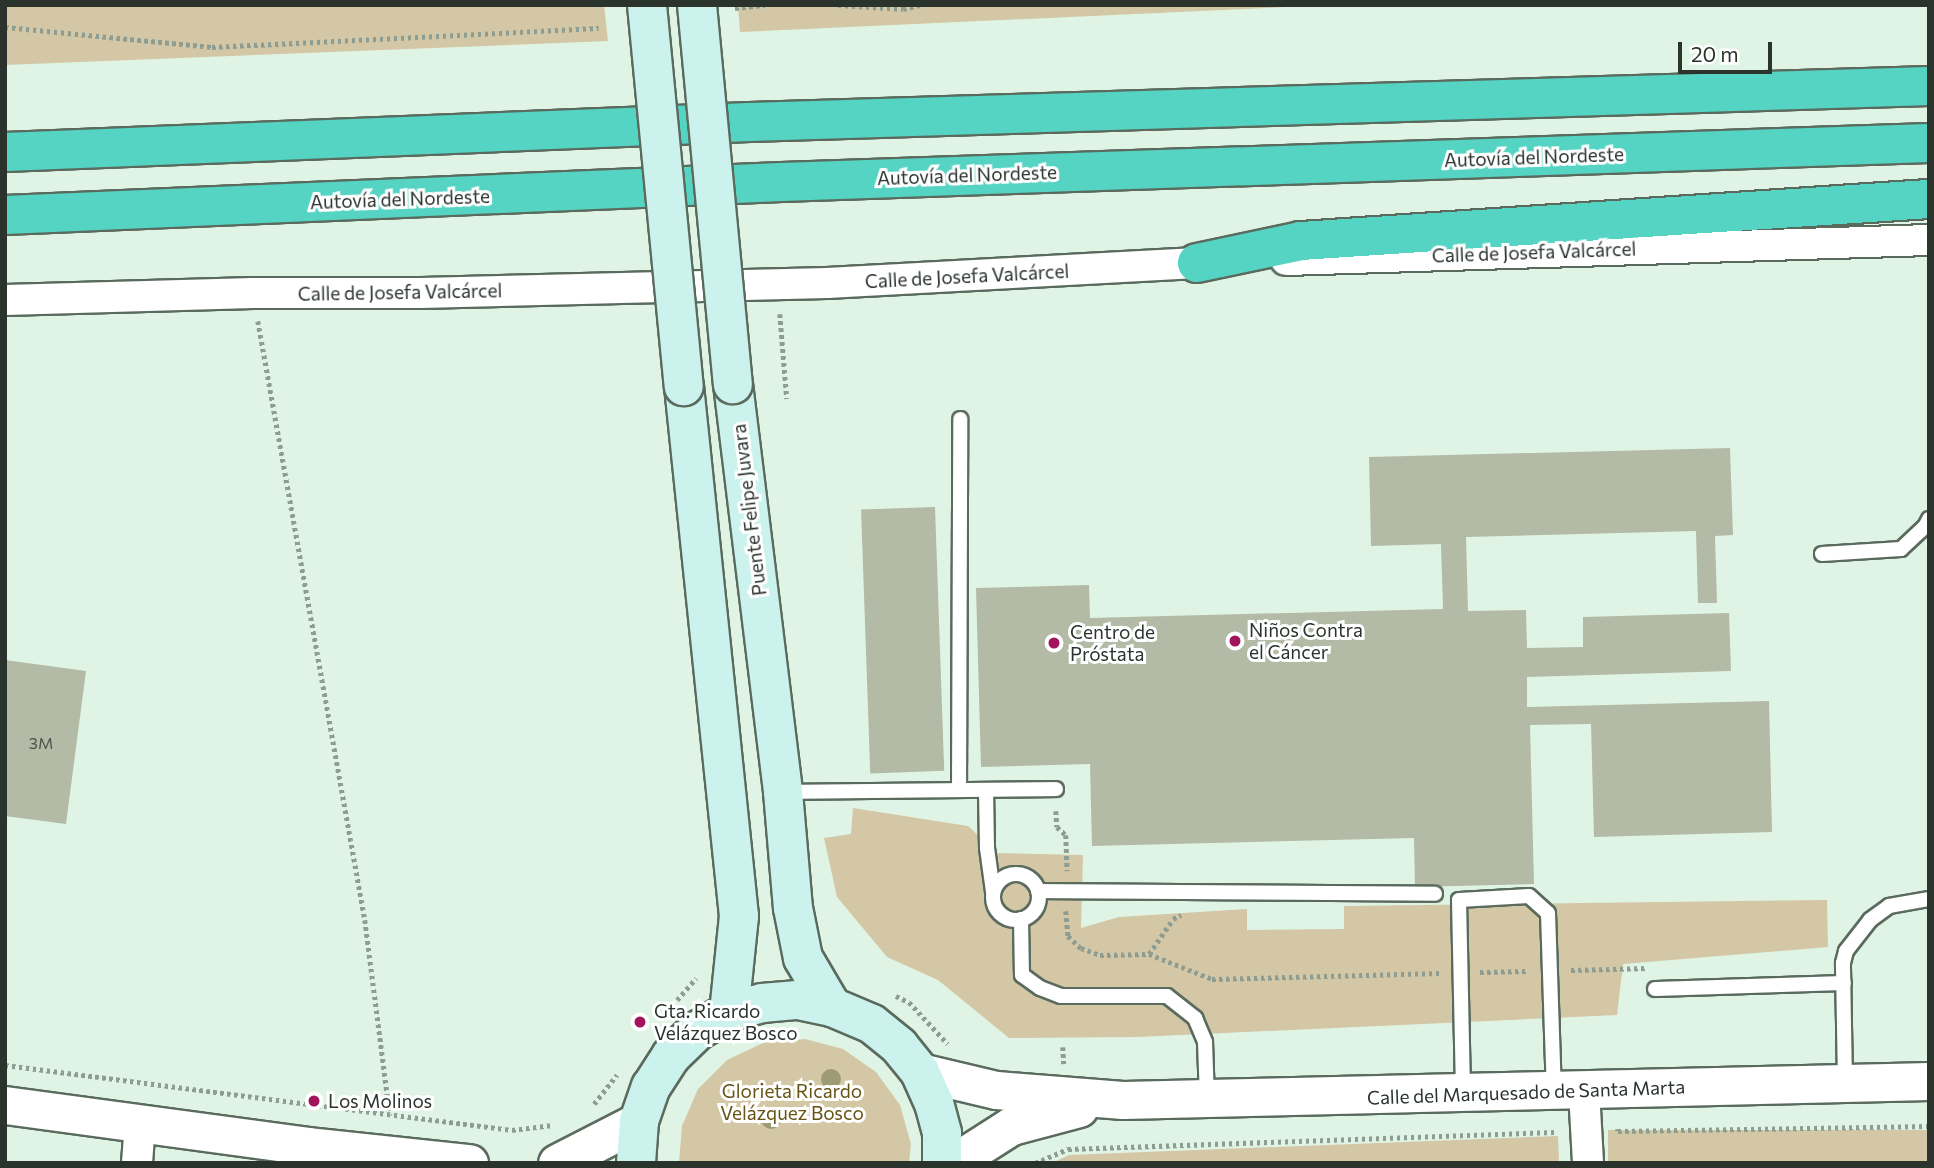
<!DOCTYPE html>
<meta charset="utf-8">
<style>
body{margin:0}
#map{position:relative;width:1934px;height:1168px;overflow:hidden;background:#e0f4e5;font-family:Commissioner,sans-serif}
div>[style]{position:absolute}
.green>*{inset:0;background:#d3c7a5;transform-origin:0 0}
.building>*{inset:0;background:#b3baa5;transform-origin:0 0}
.path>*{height:4.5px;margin-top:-2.25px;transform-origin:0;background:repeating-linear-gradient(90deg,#8e9d92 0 3.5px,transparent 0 7px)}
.roads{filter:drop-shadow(2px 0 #5a6b5e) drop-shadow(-2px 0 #5a6b5e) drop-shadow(0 2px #5a6b5e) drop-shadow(0 -2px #5a6b5e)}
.service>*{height:14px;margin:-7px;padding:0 7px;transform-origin:7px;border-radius:7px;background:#fff}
.service>.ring{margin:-7px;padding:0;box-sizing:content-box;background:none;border:14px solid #fff;border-radius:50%}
.minor>*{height:30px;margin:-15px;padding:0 15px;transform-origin:15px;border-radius:15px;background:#fff}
.tertiary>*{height:37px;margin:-18.5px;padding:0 18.5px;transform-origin:18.5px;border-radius:18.5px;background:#fff}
.secondary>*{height:38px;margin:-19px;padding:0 19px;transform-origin:19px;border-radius:19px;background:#ccf2ed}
.motorway>*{height:38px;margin:-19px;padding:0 19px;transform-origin:19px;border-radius:19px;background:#55d4c4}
.bridges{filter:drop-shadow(2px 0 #5a6b5e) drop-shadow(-2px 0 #5a6b5e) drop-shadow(0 2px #5a6b5e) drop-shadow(0 -2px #5a6b5e)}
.secondary-bridge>*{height:38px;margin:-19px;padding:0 19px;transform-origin:19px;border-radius:19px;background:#ccf2ed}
.trees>*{width:20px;height:20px;margin:-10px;border-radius:50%;background:#9d9b73}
.dots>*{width:19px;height:19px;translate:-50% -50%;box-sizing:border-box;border:4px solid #fff;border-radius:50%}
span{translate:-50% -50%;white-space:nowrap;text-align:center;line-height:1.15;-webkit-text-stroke:6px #fff;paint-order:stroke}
.number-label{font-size:16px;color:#4d554b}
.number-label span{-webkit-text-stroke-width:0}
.street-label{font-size:19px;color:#2b332d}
.poi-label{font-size:19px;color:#2b332d}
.left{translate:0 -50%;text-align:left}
.park-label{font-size:19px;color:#665315}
.frame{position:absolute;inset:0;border:7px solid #2b332d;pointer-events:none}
.scale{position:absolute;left:1678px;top:42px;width:94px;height:32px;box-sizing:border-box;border:4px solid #2b332d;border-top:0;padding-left:9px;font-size:21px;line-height:24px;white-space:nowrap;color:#2b332d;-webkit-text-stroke:5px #fff;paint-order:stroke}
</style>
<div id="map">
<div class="green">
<div style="clip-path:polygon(5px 5px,604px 5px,608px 41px,5px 65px)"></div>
<div style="clip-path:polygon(738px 5px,1332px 5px,740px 32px)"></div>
<div style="clip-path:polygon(853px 808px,968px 826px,997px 853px,1083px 855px,1081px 928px,1119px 917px,1247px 909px,1247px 930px,1344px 929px,1344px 906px,1827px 900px,1828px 947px,1623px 964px,1617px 1015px,1138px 1037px,1009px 1038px,938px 980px,887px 957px,837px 897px,824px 838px,851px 834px)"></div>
<div style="clip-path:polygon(805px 1039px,843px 1049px,876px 1072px,900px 1105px,911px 1144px,909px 1163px,679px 1163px,682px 1126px,698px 1089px,727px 1060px,763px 1043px)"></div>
<div style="left:1929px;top:1130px;width:33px;height:321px;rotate:90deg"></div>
<div style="clip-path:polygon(1558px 1136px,1559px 1163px,1052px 1163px,1069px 1155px)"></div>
</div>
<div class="building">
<div style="clip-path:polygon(1730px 448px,1733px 535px,1715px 536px,1717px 603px,1698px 603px,1696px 531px,1466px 537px,1468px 611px,1526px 610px,1527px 648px,1583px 647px,1583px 617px,1729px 613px,1731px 671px,1527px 677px,1527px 707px,1769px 701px,1772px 832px,1594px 837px,1591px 724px,1530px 725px,1534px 884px,1415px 887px,1414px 838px,1092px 846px,1090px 764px,981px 767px,976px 588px,1089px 585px,1090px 618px,1443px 609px,1441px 544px,1371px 546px,1369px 457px)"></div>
<div style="left:935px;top:507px;width:264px;height:74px;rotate:88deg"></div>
<div style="clip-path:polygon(5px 660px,86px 671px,66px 824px,5px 816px)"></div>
</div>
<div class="path">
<div style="left:838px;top:5px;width:65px;rotate:3.5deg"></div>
<div style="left:903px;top:9px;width:17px;rotate:-13deg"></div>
<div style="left:735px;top:8px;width:30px;rotate:-6deg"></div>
<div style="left:5px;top:27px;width:208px;rotate:5.5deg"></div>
<div style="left:212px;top:47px;width:387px;rotate:-2.8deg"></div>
<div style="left:780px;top:314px;width:85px;rotate:85.3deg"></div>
<div style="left:258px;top:321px;width:608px;rotate:79.87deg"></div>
<div style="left:365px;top:920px;width:197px;rotate:82.7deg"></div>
<div style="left:1056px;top:811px;width:16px;rotate:86deg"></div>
<div style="left:1057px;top:827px;width:12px;rotate:42deg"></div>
<div style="left:1066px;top:835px;width:36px;rotate:88deg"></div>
<div style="left:1066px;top:911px;width:25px;rotate:85deg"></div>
<div style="left:1068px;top:936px;width:18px;rotate:43deg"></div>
<div style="left:1081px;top:948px;width:20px;rotate:20deg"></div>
<div style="left:1100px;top:955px;width:49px;rotate:-1.2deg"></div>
<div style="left:1149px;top:954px;width:68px;rotate:21.6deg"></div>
<div style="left:1212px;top:979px;width:228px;rotate:-1.5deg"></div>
<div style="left:1149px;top:954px;width:42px;rotate:-55.6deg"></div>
<div style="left:1173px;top:919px;width:9px;rotate:-27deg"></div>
<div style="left:1571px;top:970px;width:76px;rotate:-1.5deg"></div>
<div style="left:1480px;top:972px;width:48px;rotate:-1.2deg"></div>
<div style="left:896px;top:996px;width:14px;rotate:25deg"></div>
<div style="left:909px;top:1002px;width:57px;rotate:47.1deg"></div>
<div style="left:677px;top:1000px;width:29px;rotate:-49deg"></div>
<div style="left:1063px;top:1047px;width:17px;rotate:87deg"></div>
<div style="left:5px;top:1065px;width:511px;rotate:7.31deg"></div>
<div style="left:512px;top:1130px;width:41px;rotate:-7deg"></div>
<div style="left:594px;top:1104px;width:37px;rotate:-52deg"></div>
<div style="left:1618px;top:1129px;width:2px;rotate:90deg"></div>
<div style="left:1618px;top:1131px;width:311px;rotate:-0.9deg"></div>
<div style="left:1068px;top:1149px;width:488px;rotate:-2deg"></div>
<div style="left:1035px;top:1163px;width:36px;rotate:-23deg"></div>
</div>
<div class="roads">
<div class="service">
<div style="left:1822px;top:554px;width:79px;rotate:-3.6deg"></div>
<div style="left:1901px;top:549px;width:33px;rotate:-43deg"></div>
<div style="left:1925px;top:527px;width:9px;rotate:-63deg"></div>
<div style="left:959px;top:790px;width:371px;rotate:-89.8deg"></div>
<div style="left:986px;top:790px;width:58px;rotate:89deg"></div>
<div style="left:987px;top:848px;width:44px;rotate:82.2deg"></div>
<div style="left:784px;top:792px;width:272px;rotate:-0.6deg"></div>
<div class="ring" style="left:993px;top:874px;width:32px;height:32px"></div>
<div style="left:1038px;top:891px;width:397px;rotate:0.4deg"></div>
<div style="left:1021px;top:919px;width:56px;rotate:89deg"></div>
<div style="left:1022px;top:975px;width:22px;rotate:36deg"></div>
<div style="left:1040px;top:988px;width:22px;rotate:21deg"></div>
<div style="left:1061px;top:996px;width:106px"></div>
<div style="left:1167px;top:996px;width:36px;rotate:38deg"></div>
<div style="left:1195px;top:1018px;width:26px;rotate:67deg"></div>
<div style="left:1205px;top:1042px;width:57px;rotate:88deg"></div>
<div style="left:1655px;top:989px;width:189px;rotate:-1.8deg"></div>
<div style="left:1845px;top:1082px;width:119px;rotate:-91deg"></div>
<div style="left:1843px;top:963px;width:12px;rotate:-76deg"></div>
<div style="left:1846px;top:951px;width:39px;rotate:-52deg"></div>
<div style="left:1870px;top:920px;width:24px;rotate:-36deg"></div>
<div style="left:1889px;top:906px;width:41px;rotate:-9.9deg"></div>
<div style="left:1463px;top:1091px;width:191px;rotate:-91.2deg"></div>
<div style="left:1459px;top:900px;width:70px;rotate:-3.3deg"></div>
<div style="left:1529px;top:896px;width:25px;rotate:42deg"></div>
<div style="left:1548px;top:913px;width:177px;rotate:88.1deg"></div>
</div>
<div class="minor">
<div style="left:1286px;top:260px;width:643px;rotate:-1.78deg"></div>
<div style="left:5px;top:300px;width:248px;rotate:-1.6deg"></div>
<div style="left:253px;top:293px;width:168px"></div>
<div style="left:421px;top:293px;width:406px;rotate:-1.4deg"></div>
<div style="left:827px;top:283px;width:393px;rotate:-3.1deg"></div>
<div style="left:1584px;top:1091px;width:72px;rotate:86.8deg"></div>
<div style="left:137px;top:1163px;width:40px;rotate:-85.7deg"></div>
</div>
<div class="tertiary">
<div style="left:920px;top:1072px;width:78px;rotate:13.3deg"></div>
<div style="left:996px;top:1090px;width:127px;rotate:4.5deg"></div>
<div style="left:1123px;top:1100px;width:806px;rotate:-1.35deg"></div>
<div style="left:5px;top:1105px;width:305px;rotate:7.7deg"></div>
<div style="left:307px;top:1146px;width:163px;rotate:6deg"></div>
<div style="left:557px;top:1163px;width:92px;rotate:-27.1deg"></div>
<div style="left:953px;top:1163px;width:69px;rotate:-32.5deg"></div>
<div style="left:1011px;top:1126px;width:70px;rotate:-14.8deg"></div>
</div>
<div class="secondary">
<div style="left:733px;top:384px;width:411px;rotate:83deg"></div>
<div style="left:783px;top:792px;width:116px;rotate:85.1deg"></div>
<div style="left:793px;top:908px;width:51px;rotate:78.7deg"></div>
<div style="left:803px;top:958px;width:57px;rotate:59.4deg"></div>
<div style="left:684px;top:386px;width:533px;rotate:84.08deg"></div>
<div style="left:739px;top:916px;width:97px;rotate:95.9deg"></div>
<div style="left:636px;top:1163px;width:42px;rotate:-85.9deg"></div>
<div style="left:639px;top:1121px;width:36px;rotate:-71deg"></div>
<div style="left:651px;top:1087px;width:37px;rotate:-57deg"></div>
<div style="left:671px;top:1056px;width:36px;rotate:-44deg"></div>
<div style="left:697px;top:1031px;width:37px;rotate:-31deg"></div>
<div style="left:729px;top:1012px;width:34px;rotate:-15deg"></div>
<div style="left:762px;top:1003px;width:36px;rotate:-5deg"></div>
<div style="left:798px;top:1000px;width:35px;rotate:12deg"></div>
<div style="left:832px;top:1007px;width:43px;rotate:23deg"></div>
<div style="left:872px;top:1024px;width:35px;rotate:39deg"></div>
<div style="left:899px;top:1046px;width:33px;rotate:51deg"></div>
<div style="left:920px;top:1072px;width:34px;rotate:66deg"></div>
<div style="left:934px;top:1103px;width:31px;rotate:75deg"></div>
<div style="left:942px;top:1133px;width:30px;rotate:90deg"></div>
</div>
<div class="motorway">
<div style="left:5px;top:152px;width:745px;rotate:-2.31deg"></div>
<div style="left:749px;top:122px;width:1181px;rotate:-1.75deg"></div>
<div style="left:5px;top:215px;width:777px;rotate:-2.44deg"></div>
<div style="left:781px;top:182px;width:1149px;rotate:-1.95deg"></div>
<div style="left:1197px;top:263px;width:106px;rotate:-11.9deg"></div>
<div style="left:1301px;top:241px;width:629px;rotate:-3.83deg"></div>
</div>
</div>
<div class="bridges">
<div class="secondary-bridge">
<div style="left:647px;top:5px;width:383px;rotate:84.5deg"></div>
<div style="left:697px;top:5px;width:381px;rotate:84.6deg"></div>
</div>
</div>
<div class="trees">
<div style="left:831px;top:1079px"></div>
<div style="left:771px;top:1119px"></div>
</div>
<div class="dots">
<div style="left:1235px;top:641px;background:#a2155c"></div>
<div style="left:1054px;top:643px;background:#a2155c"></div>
<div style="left:640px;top:1022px;background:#a2155c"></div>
<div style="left:314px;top:1101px;background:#a2155c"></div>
</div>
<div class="number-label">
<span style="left:41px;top:743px">3M</span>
</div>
<div class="street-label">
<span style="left:1534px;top:157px;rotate:-2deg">Autovía del Nordeste</span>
<span style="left:967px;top:175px;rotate:-2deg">Autovía del Nordeste</span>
<span style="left:400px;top:199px;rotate:-2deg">Autovía del Nordeste</span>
<span style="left:1534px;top:252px;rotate:-2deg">Calle de Josefa Valcárcel</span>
<span style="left:967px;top:276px;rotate:-3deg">Calle de Josefa Valcárcel</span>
<span style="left:400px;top:292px;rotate:-1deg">Calle de Josefa Valcárcel</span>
<span style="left:749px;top:510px;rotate:-97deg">Puente Felipe Juvara</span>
<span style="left:1526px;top:1092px;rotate:-2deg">Calle del Marquesado de Santa Marta</span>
</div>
<div class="poi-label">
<span class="left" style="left:1249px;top:641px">Niños Contra<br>el Cáncer</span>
<span class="left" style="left:1070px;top:643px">Centro de<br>Próstata</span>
<span class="left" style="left:654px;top:1022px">Gta. Ricardo<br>Velázquez Bosco</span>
<span class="left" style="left:328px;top:1101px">Los Molinos</span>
</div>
<div class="park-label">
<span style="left:792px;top:1102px">Glorieta Ricardo<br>Velázquez Bosco</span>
</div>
<div class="frame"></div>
<div class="scale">20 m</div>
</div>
